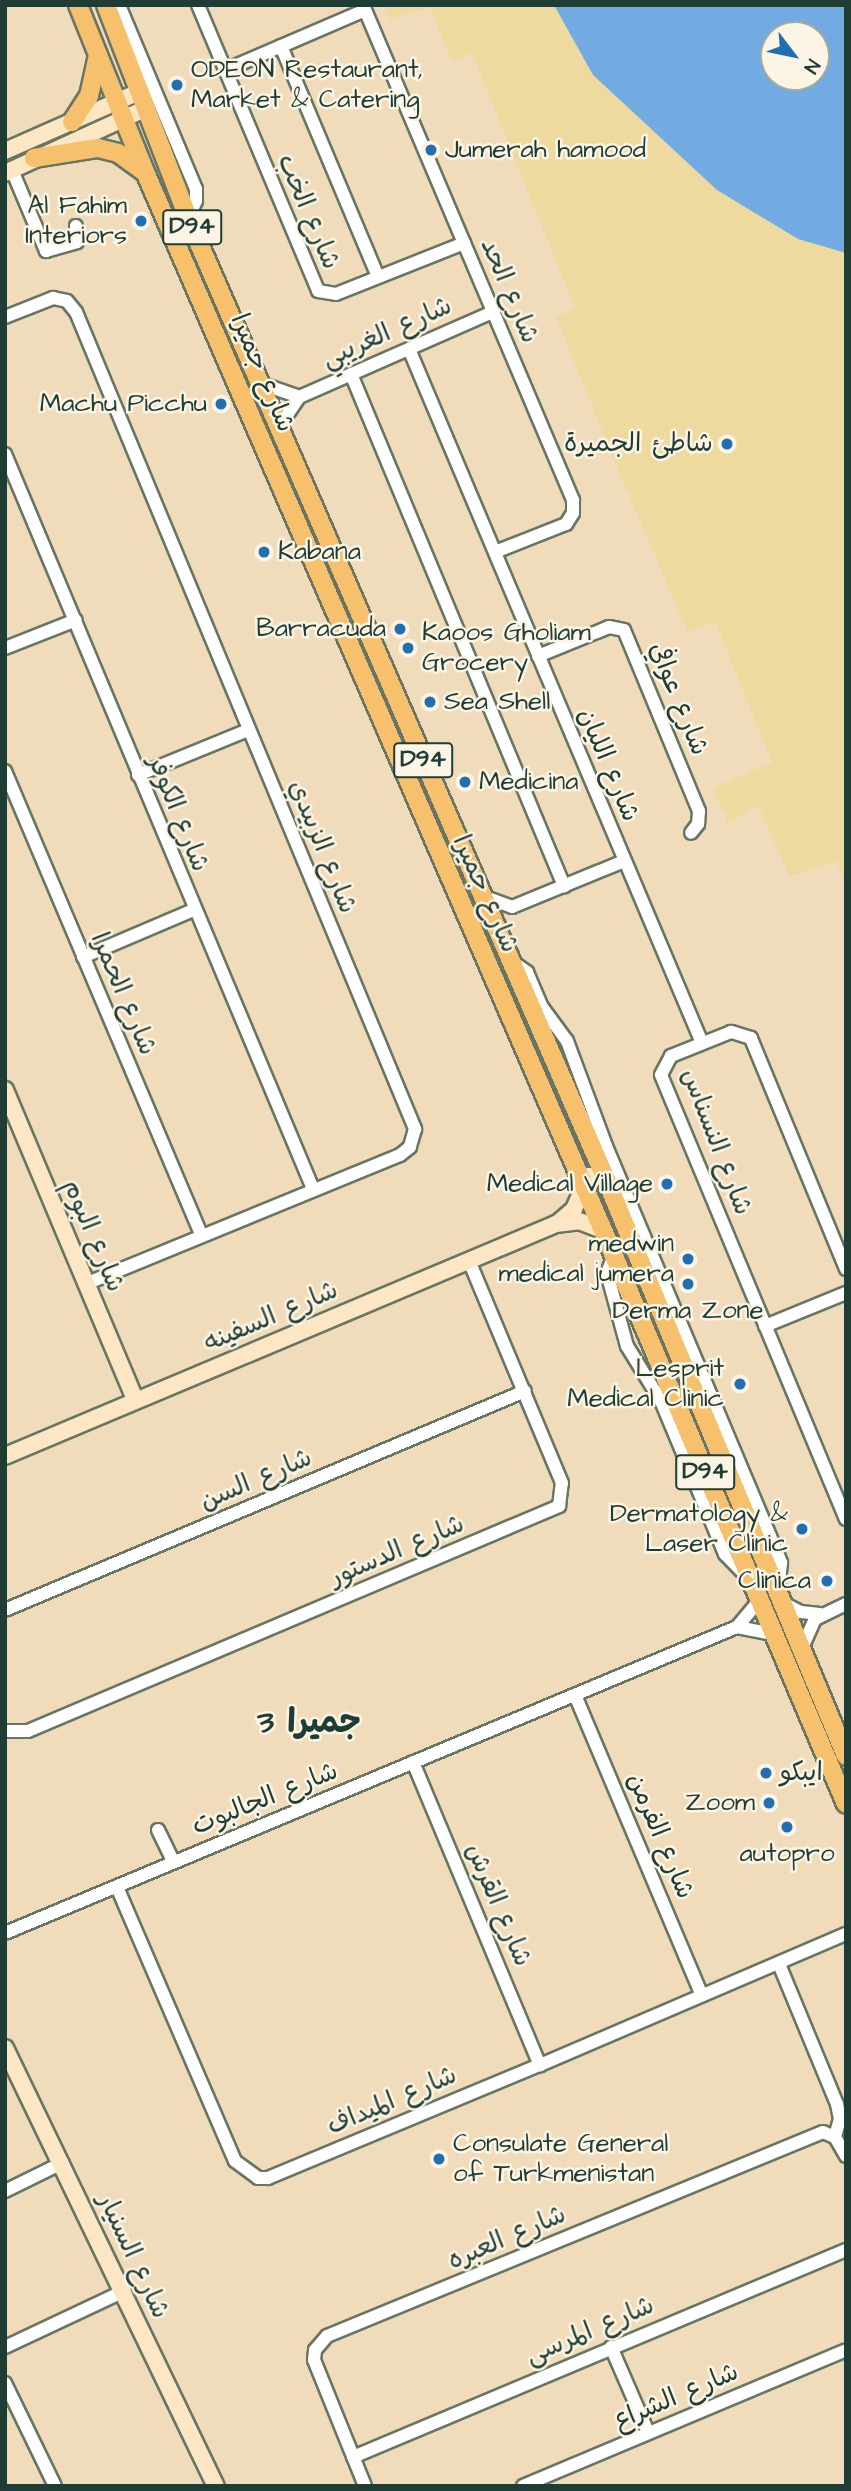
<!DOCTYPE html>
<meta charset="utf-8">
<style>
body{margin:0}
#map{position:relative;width:851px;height:2491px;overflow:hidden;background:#f0dcba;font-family:"Architects Daughter","Playpen Sans Arabic",sans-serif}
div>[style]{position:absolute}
.green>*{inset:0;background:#80cb89;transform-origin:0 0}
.sand>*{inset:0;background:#eeda9e}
.water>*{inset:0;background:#72abe1}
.roads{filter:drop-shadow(2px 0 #687563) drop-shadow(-2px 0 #687563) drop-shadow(0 2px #687563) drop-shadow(0 -2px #687563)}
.street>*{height:12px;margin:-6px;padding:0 6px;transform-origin:6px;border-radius:6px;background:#fff}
.secondary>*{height:16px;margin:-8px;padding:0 8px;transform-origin:8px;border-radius:8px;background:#fce6c4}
.primary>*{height:18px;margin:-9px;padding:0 9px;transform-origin:9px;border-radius:9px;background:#f7c06c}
.dots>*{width:19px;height:19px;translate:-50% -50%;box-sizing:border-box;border:4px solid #fcf5e5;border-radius:50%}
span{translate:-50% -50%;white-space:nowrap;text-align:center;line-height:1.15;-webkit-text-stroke:5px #fcf5e5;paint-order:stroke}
.shield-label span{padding:2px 5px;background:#fcf5e5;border:2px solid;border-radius:5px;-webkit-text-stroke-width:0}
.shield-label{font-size:24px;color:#1f3d34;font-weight:700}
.poi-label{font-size:26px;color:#1f3d34}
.left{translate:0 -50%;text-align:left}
.right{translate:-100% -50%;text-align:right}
.street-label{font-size:26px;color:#1f3d34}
.district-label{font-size:33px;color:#1f3d34;font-weight:700}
.frame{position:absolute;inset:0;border:7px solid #1f3d34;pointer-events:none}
.north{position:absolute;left:760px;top:21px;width:70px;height:70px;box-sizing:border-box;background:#fcf5e5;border:2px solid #a4ab9e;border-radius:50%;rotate:122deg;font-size:19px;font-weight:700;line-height:28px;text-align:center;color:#1f3d34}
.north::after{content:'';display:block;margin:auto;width:24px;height:32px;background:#1f6fb2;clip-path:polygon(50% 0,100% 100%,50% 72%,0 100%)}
</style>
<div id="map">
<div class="green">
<div style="left:323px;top:541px;width:251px;height:6px;rotate:67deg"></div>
</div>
<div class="sand">
<div style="clip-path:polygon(384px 5px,554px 5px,593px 75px,717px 190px,798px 239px,846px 253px,846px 885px,836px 861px,790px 876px,758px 806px,728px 823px,713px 788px,772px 762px,715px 621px,688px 632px,614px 461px,556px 317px,575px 308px,472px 53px,452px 61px,430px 7px,390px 19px)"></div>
</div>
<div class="water">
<div style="clip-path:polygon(evenodd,554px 5px,846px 5px,846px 253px,798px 239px,717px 190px,593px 75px,554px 5px,774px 35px,816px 35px,816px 77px,774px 77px,774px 35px)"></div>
</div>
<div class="roads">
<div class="street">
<div style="left:119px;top:5px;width:199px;rotate:67.3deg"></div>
<div style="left:196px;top:189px;width:12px;rotate:90deg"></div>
<div style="left:196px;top:201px;width:19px;rotate:115deg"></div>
<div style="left:198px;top:5px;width:310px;rotate:67.2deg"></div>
<div style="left:318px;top:291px;width:18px;rotate:9deg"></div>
<div style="left:336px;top:294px;width:138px;rotate:-21.7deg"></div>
<div style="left:363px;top:5px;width:538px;rotate:67.01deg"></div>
<div style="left:573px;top:500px;width:13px;rotate:90deg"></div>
<div style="left:573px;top:513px;width:13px;rotate:122deg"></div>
<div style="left:566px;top:524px;width:76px;rotate:158.5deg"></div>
<div style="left:281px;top:46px;width:247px;rotate:67.2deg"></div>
<div style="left:228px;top:69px;width:149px;rotate:-23.3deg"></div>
<div style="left:12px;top:170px;width:88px;rotate:67.2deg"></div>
<div style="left:46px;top:251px;width:32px;rotate:-16deg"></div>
<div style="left:77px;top:242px;width:16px;rotate:-94deg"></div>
<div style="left:5px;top:317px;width:52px;rotate:-21.6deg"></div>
<div style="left:53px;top:298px;width:14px;rotate:12deg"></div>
<div style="left:67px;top:301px;width:14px;rotate:51deg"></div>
<div style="left:76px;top:312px;width:885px;rotate:67.46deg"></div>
<div style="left:415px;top:1129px;width:19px;rotate:106deg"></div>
<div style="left:410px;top:1147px;width:13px;rotate:141deg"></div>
<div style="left:400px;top:1155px;width:339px;rotate:157.7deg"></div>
<div style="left:409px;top:349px;width:753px;rotate:67.11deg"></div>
<div style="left:351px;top:374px;width:555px;rotate:67.41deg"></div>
<div style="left:265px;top:385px;width:36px;rotate:19deg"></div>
<div style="left:281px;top:424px;width:32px;rotate:-56deg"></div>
<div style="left:299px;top:397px;width:212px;rotate:-23.7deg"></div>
<div style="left:5px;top:454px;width:797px;rotate:67.26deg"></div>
<div style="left:5px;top:648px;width:76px;rotate:-21.5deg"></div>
<div style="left:538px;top:656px;width:77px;rotate:-22.2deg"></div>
<div style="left:609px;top:627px;width:15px;rotate:11deg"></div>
<div style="left:624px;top:630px;width:196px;rotate:67.5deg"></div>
<div style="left:699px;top:811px;width:13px;rotate:94deg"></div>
<div style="left:698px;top:824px;width:11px;rotate:128deg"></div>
<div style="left:5px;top:771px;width:503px;rotate:67.06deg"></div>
<div style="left:138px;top:775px;width:119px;rotate:-22.2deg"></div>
<div style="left:482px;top:896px;width:32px;rotate:20deg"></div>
<div style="left:512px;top:907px;width:121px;rotate:-22.3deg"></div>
<div style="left:83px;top:957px;width:120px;rotate:-23.1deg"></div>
<div style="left:510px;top:960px;width:21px;rotate:35deg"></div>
<div style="left:527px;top:972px;width:38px;rotate:67deg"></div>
<div style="left:542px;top:1007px;width:42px;rotate:53.7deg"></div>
<div style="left:567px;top:1041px;width:112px;rotate:69.6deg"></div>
<div style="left:606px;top:1146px;width:452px;rotate:67.2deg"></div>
<div style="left:781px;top:1563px;width:29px;rotate:96deg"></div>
<div style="left:614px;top:1255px;width:19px;rotate:111deg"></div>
<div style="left:607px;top:1273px;width:76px;rotate:74.7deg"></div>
<div style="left:627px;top:1346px;width:65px;rotate:58.3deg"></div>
<div style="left:661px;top:1401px;width:166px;rotate:67.3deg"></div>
<div style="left:725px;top:1554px;width:36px;rotate:46deg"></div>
<div style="left:846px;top:1269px;width:250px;rotate:-112.4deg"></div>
<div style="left:751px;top:1038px;width:21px;rotate:-163deg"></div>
<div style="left:731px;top:1032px;width:65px;rotate:158.2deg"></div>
<div style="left:671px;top:1056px;width:21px;rotate:118deg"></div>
<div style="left:661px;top:1075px;width:481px;rotate:67.4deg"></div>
<div style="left:765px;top:1326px;width:87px;rotate:-22.2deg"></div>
<div style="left:783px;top:1603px;width:20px;rotate:27deg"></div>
<div style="left:801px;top:1612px;width:19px;rotate:6deg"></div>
<div style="left:5px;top:1610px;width:564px;rotate:-22.84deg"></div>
<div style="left:737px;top:1627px;width:38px;rotate:11deg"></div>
<div style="left:802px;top:1648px;width:32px;rotate:-66deg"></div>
<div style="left:815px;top:1619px;width:34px;rotate:-26deg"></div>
<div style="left:575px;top:1695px;width:326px;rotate:67.1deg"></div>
<div style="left:5px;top:1731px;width:23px"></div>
<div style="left:28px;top:1731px;width:577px;rotate:-22.96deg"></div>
<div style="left:559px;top:1506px;width:23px;rotate:-83deg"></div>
<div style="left:562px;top:1483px;width:241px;rotate:-112.7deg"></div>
<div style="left:413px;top:1762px;width:329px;rotate:67.3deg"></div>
<div style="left:158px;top:1830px;width:34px;rotate:64deg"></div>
<div style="left:117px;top:1887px;width:298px;rotate:66.7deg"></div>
<div style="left:235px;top:2161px;width:29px;rotate:36deg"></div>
<div style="left:258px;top:2178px;width:10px"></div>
<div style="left:268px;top:2178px;width:295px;rotate:-22.6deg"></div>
<div style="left:540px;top:2065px;width:333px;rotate:-23.2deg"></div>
<div style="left:5px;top:1933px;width:793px;rotate:-22.69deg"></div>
<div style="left:737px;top:1627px;width:35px;rotate:-50deg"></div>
<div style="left:779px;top:1964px;width:152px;rotate:67.5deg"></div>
<div style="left:837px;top:2104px;width:15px;rotate:79deg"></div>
<div style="left:840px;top:2119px;width:19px;rotate:106deg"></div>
<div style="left:5px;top:2191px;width:64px;rotate:-26.2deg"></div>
<div style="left:5px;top:2347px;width:132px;rotate:-25.2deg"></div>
<div style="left:611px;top:2347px;width:93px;rotate:66.5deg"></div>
<div style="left:5px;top:2383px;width:114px;rotate:64.1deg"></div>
<div style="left:353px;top:2457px;width:535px;rotate:-22.78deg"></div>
<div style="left:365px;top:2486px;width:136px;rotate:-112deg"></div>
<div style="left:314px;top:2360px;width:10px;rotate:-84deg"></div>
<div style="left:315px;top:2350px;width:18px;rotate:-49deg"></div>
<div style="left:327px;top:2336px;width:536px;rotate:-22.36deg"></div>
<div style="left:823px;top:2132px;width:13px;rotate:23deg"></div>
<div style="left:835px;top:2137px;width:22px;rotate:60deg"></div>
<div style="left:523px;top:2486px;width:350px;rotate:-22.8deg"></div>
</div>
<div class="secondary">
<div style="left:5px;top:151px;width:149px;rotate:-23.8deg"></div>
<div style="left:5px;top:173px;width:156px;rotate:-24.6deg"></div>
<div style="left:5px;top:1090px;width:336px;rotate:67.2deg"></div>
<div style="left:558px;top:1223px;width:21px;rotate:-41deg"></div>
<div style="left:574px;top:1209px;width:36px;rotate:-66deg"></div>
<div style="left:589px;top:1176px;width:16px"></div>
<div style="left:5px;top:1456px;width:598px;rotate:-22.83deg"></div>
<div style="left:556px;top:1224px;width:23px;rotate:-7deg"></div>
<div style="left:579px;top:1221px;width:26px;rotate:21deg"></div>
<div style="left:5px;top:2048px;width:486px;rotate:64.3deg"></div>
</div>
<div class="primary">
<div style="left:78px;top:5px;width:182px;rotate:68.1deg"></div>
<div style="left:146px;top:174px;width:1151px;rotate:66.6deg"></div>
<div style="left:603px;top:1230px;width:623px;rotate:67.05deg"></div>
<div style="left:106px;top:5px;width:228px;rotate:68.9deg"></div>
<div style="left:188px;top:218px;width:1046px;rotate:66.5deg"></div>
<div style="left:605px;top:1177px;width:627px;rotate:67.4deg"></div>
<div style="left:72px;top:122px;width:31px;rotate:-57deg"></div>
<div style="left:89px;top:96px;width:42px;rotate:-77.6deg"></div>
<div style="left:34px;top:158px;width:65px;rotate:-8.9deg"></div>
<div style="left:98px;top:148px;width:21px;rotate:14deg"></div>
<div style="left:118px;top:153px;width:32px;rotate:36deg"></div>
</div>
</div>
<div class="dots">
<div style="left:177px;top:85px;background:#1f6fb2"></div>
<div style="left:431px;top:150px;background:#1f6fb2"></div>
<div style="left:141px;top:221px;background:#1f6fb2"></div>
<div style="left:221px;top:404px;background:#1f6fb2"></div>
<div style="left:727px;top:444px;background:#1f6fb2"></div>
<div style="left:264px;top:552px;background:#1f6fb2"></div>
<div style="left:400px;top:629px;background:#1f6fb2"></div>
<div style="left:408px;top:648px;background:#1f6fb2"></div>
<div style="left:430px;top:702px;background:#1f6fb2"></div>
<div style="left:465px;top:782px;background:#1f6fb2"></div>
<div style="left:667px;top:1184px;background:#1f6fb2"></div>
<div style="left:688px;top:1259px;background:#1f6fb2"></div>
<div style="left:688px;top:1284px;background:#1f6fb2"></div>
<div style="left:740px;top:1384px;background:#1f6fb2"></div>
<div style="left:802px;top:1529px;background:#1f6fb2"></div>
<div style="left:827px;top:1581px;background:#1f6fb2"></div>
<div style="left:766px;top:1773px;background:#1f6fb2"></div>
<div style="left:769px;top:1803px;background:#1f6fb2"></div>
<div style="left:787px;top:1827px;background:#1f6fb2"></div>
<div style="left:439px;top:2159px;background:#1f6fb2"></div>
</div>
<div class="shield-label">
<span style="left:192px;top:227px">D94</span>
<span style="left:423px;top:760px">D94</span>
<span style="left:705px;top:1472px">D94</span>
</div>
<div class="poi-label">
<span class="left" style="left:191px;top:85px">ODEON Restaurant,<br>Market &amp; Catering</span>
<span class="left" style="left:445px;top:150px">Jumerah hamood</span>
<span class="right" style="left:127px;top:221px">Al Fahim<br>Interiors</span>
<span class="right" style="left:207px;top:404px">Machu Picchu</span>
<span class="right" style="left:713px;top:444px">شاطئ الجميرة</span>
<span class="left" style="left:278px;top:552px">Kabana</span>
<span class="right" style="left:386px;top:629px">Barracuda</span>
<span class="left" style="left:422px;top:648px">Kaoos Gholiam<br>Grocery</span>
<span class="left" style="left:444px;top:702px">Sea Shell</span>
<span class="left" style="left:479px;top:782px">Medicina</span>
<span class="right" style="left:653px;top:1184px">Medical Village</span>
<span class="right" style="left:674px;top:1259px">medwin<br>medical jumera</span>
<span style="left:688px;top:1311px">Derma Zone</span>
<span class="right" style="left:724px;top:1384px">Lesprit<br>Medical Clinic</span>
<span class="right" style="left:788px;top:1529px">Dermatology &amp;<br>Laser Clinic</span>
<span class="right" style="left:811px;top:1581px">Clinica</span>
<span class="left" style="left:780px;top:1773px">ايبكو</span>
<span class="right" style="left:755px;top:1803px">Zoom</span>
<span style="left:787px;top:1854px">autopro</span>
<span class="left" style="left:453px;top:2159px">Consulate General<br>of Turkmenistan</span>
</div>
<div class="street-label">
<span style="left:308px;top:212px;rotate:67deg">شارع الخب</span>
<span style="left:509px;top:291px;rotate:67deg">شارع الحد</span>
<span style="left:387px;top:333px;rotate:-24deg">شارع الغريبي</span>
<span style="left:262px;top:373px;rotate:67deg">شارع جميرا</span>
<span style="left:678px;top:699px;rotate:68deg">شارع عوافي</span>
<span style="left:608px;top:765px;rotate:67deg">شارع الليان</span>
<span style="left:178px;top:814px;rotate:68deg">شارع الكوفر</span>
<span style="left:322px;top:847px;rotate:68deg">شارع الزبيدي</span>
<span style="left:485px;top:894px;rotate:66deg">شارع جميرا</span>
<span style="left:123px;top:994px;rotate:67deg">شارع الحمرا</span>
<span style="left:716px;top:1142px;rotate:69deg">شارع النسناس</span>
<span style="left:93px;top:1236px;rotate:67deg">شارع البوم</span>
<span style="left:271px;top:1317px;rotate:-23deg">شارع السفينه</span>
<span style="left:256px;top:1480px;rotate:-23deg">شارع السن</span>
<span style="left:397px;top:1551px;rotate:-23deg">شارع الدستور</span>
<span style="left:265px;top:1799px;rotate:-22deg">شارع الجالبوت</span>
<span style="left:660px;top:1836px;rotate:67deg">شارع الفرمن</span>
<span style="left:498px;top:1905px;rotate:67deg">شارع القرش</span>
<span style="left:392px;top:2101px;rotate:-23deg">شارع الميداف</span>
<span style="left:507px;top:2238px;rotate:-23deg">شارع العبره</span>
<span style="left:133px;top:2256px;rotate:65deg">شارع السنيار</span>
<span style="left:590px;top:2331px;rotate:-23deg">شارع المرسى</span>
<span style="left:676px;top:2397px;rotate:-23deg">شارع الشراع</span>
</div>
<div class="district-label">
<span style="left:309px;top:1723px">جميرا 3</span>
</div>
<div class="frame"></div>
<div class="north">N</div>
</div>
